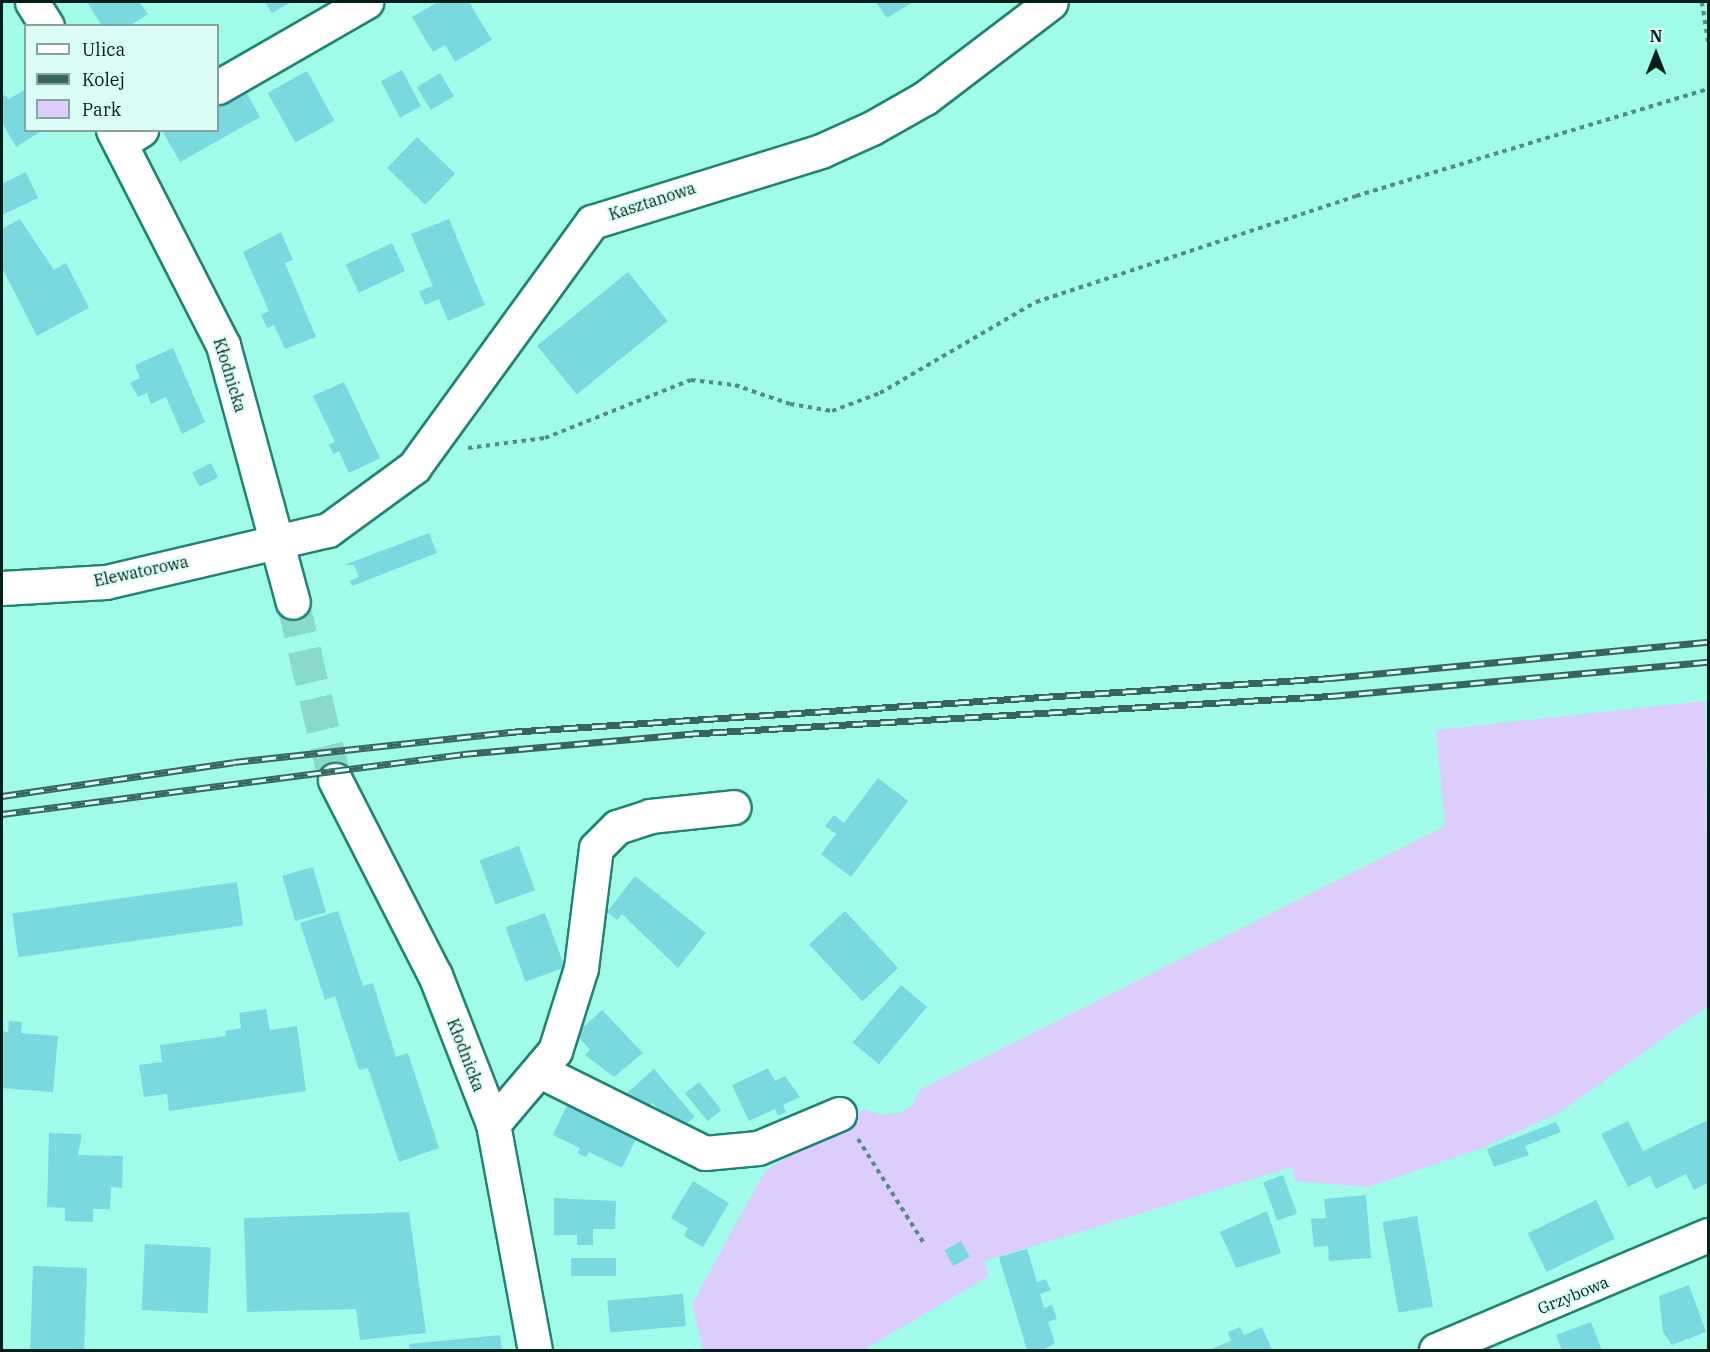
<!DOCTYPE html>
<meta charset="utf-8">
<style>
body{margin:0}
#map{position:relative;width:1710px;height:1352px;overflow:hidden;background:#a1fbe9;font-family:"IBM Plex Serif",serif}
div>[style]{position:absolute}
.green>*{inset:0;background:#ddcdfd}
.building>*{inset:0;background:#79d9de;transform-origin:0 0}
.secondary-tunnel>*{height:33px;margin-top:-16.5px;transform-origin:0;background:repeating-linear-gradient(90deg,#89daca 0 33px,transparent 0 49px)}
.path>*{height:4px;margin-top:-2px;transform-origin:0;background:repeating-linear-gradient(90deg,#528d82 0 4.5px,transparent 0 9px)}
.roads{filter:drop-shadow(2px 0 #218374) drop-shadow(-2px 0 #218374) drop-shadow(0 2px #218374) drop-shadow(0 -2px #218374)}
.street>*{height:33px;margin:-16.5px;padding:0 16.5px;transform-origin:16.5px;border-radius:16.5px;background:#fff}
.secondary>*{height:33px;margin:-16.5px;padding:0 16.5px;transform-origin:16.5px;border-radius:16.5px;background:#fff}
.rail>*{height:7px;margin-top:-3.5px;transform-origin:0;background:repeating-linear-gradient(90deg,#dbfdf5 0 14px,#36675e 0 28px);box-sizing:border-box;border-block:2px solid #36675e}
span{translate:-50% -50%;white-space:nowrap;text-align:center;line-height:1.15;-webkit-text-stroke:4.5px #dbfdf5;paint-order:stroke}
.street-label{font-size:16px;color:#021f1a}
.frame{position:absolute;inset:0;border:3px solid #021f1a;pointer-events:none}
.legend{position:absolute;left:24px;top:24px;width:195px;height:108px;box-sizing:border-box;background:#dbfdf5;border:2px solid #84a49d;margin:0;padding:8px 10px;list-style:none;font-size:18px;color:#021f1a}
.legend li{display:flex;align-items:center;gap:12px;height:30px}
.legend b{width:30px;border:2px solid #84a49d}
.north{position:absolute;left:1626px;top:24px;width:60px;height:60px;-webkit-text-stroke:4px #dbfdf5;paint-order:stroke;rotate:0deg;font-size:16px;font-weight:700;line-height:24px;text-align:center;color:#021f1a}
.north::after{content:'';display:block;margin:auto;width:21px;height:27px;background:#021f1a;clip-path:polygon(50% 0,100% 100%,50% 72%,0 100%)}
</style>
<div id="map">
<div class="green">
<div style="clip-path:polygon(1705px 701px,1708px 1006px,1559px 1113px,1484px 1147px,1368px 1187px,1295px 1181px,1292px 1167px,984px 1261px,989px 1276px,863px 1350px,703px 1350px,692px 1304px,765px 1171px,864px 1109px,878px 1115px,899px 1113px,912px 1106px,919px 1090px,1445px 826px,1436px 730px)"></div>
</div>
<div class="building">
<div style="clip-path:polygon(87px 2px,139px 2px,148px 14px,129px 26px,102px 26px)"></div>
<div style="clip-path:polygon(265px 2px,291px 2px,272px 13px)"></div>
<div style="clip-path:polygon(438px 2px,469px 2px,492px 40px,455px 62px,445px 45px,433px 52px,412px 17px)"></div>
<div style="clip-path:polygon(876px 2px,913px 2px,887px 18px)"></div>
<div style="left:402px;top:70px;width:41px;height:24px;rotate:62deg"></div>
<div style="left:307px;top:71px;width:57px;height:45px;rotate:61deg"></div>
<div style="left:440px;top:73px;width:27px;height:27px;rotate:59deg"></div>
<div style="clip-path:polygon(244px 88px,260px 117px,180px 162px,163px 132px,218px 130px,218px 102px)"></div>
<div style="clip-path:polygon(26px 89px,26px 130px,43px 130px,16px 147px,2px 122px,2px 94px,9px 99px)"></div>
<div style="left:417px;top:137px;width:53px;height:43px;rotate:44deg"></div>
<div style="clip-path:polygon(26px 172px,38px 198px,2px 215px,2px 184px)"></div>
<div style="clip-path:polygon(20px 219px,54px 270px,66px 263px,89px 308px,37px 336px,2px 268px,2px 229px)"></div>
<div style="clip-path:polygon(449px 219px,485px 305px,448px 321px,439px 299px,425px 305px,419px 291px,433px 286px,411px 234px)"></div>
<div style="clip-path:polygon(281px 232px,293px 260px,285px 263px,316px 337px,285px 349px,274px 325px,267px 328px,261px 315px,269px 311px,243px 252px)"></div>
<div style="left:392px;top:243px;width:31px;height:51px;rotate:65deg"></div>
<div style="left:628px;top:272px;width:63px;height:117px;rotate:51deg"></div>
<div style="clip-path:polygon(173px 348px,205px 422px,182px 434px,166px 397px,151px 404px,147px 393px,138px 397px,130px 383px,140px 378px,135px 365px)"></div>
<div style="clip-path:polygon(344px 382px,380px 458px,349px 473px,339px 451px,333px 454px,329px 444px,335px 442px,313px 396px)"></div>
<div style="left:211px;top:463px;width:16px;height:21px;rotate:63deg"></div>
<div style="clip-path:polygon(429px 533px,437px 553px,352px 586px,350px 581px,359px 577px,354px 565px,344px 565px)"></div>
<div style="clip-path:polygon(878px 778px,908px 801px,851px 877px,821px 854px,836px 834px,825px 826px,834px 815px,844px 823px)"></div>
<div style="left:519px;top:846px;width:47px;height:42px;rotate:70deg"></div>
<div style="left:313px;top:867px;width:47px;height:32px;rotate:74deg"></div>
<div style="clip-path:polygon(635px 876px,706px 933px,678px 968px,622px 914px,617px 920px,607px 912px)"></div>
<div style="left:237px;top:882px;width:44px;height:227px;rotate:82deg"></div>
<div style="clip-path:polygon(338px 911px,363px 986px,373px 983px,396px 1057px,408px 1053px,439px 1148px,399px 1162px,368px 1068px,359px 1070px,335px 996px,325px 1000px,300px 923px)"></div>
<div style="left:845px;top:911px;width:78px;height:49px;rotate:47deg"></div>
<div style="left:545px;top:913px;width:58px;height:42px;rotate:70deg"></div>
<div style="left:901px;top:985px;width:34px;height:75px;rotate:40deg"></div>
<div style="clip-path:polygon(266px 1009px,270px 1030px,297px 1026px,306px 1091px,169px 1111px,167px 1094px,144px 1097px,139px 1065px,162px 1062px,160px 1045px,226px 1036px,225px 1031px,241px 1028px,239px 1013px)"></div>
<div style="clip-path:polygon(602px 1010px,643px 1053px,614px 1077px,585px 1055px,590px 1050px,576px 1034px)"></div>
<div style="clip-path:polygon(9px 1021px,22px 1022px,21px 1033px,58px 1036px,53px 1092px,2px 1088px,2px 1031px,8px 1032px)"></div>
<div style="clip-path:polygon(768px 1068px,775px 1081px,785px 1076px,800px 1097px,783px 1105px,786px 1112px,778px 1116px,775px 1109px,749px 1121px,732px 1085px)"></div>
<div style="clip-path:polygon(654px 1069px,695px 1117px,676px 1131px,653px 1103px,643px 1112px,627px 1093px)"></div>
<div style="left:699px;top:1082px;width:36px;height:18px;rotate:51deg"></div>
<div style="clip-path:polygon(567px 1105px,637px 1137px,622px 1168px,589px 1152px,586px 1157px,577px 1153px,580px 1148px,553px 1135px)"></div>
<div style="clip-path:polygon(1708px 1120px,1708px 1183px,1694px 1190px,1686px 1174px,1656px 1189px,1650px 1176px,1628px 1187px,1601px 1134px,1628px 1121px,1643px 1151px)"></div>
<div style="clip-path:polygon(1556px 1122px,1561px 1132px,1525px 1146px,1529px 1155px,1494px 1167px,1487px 1149px)"></div>
<div style="clip-path:polygon(49px 1133px,82px 1134px,78px 1155px,123px 1156px,122px 1188px,111px 1187px,110px 1209px,93px 1209px,93px 1222px,65px 1221px,65px 1208px,47px 1207px)"></div>
<div style="left:1283px;top:1175px;width:41px;height:21px;rotate:70deg"></div>
<div style="clip-path:polygon(693px 1181px,729px 1203px,703px 1247px,684px 1236px,688px 1228px,671px 1218px)"></div>
<div style="clip-path:polygon(1366px 1195px,1371px 1258px,1329px 1261px,1328px 1246px,1314px 1247px,1311px 1219px,1326px 1218px,1324px 1199px)"></div>
<div style="clip-path:polygon(554px 1198px,616px 1201px,615px 1229px,593px 1229px,593px 1245px,577px 1245px,577px 1235px,554px 1235px)"></div>
<div style="left:1596px;top:1200px;width:43px;height:76px;rotate:64deg"></div>
<div style="clip-path:polygon(1267px 1211px,1281px 1253px,1236px 1268px,1220px 1232px)"></div>
<div style="clip-path:polygon(409px 1212px,426px 1333px,360px 1340px,356px 1309px,247px 1312px,244px 1218px)"></div>
<div style="left:1417px;top:1216px;width:92px;height:35px;rotate:80deg"></div>
<div style="left:961px;top:1241px;width:18px;height:19px;rotate:61deg"></div>
<div style="left:145px;top:1244px;width:66px;height:66px;rotate:3deg"></div>
<div style="clip-path:polygon(1027px 1249px,1037px 1282px,1046px 1279px,1051px 1290px,1040px 1294px,1044px 1308px,1052px 1305px,1057px 1319px,1048px 1322px,1055px 1343px,1043px 1350px,1027px 1350px,999px 1257px)"></div>
<div style="left:571px;top:1258px;width:45px;height:18px"></div>
<div style="left:33px;top:1266px;width:54px;height:84px;rotate:2deg"></div>
<div style="clip-path:polygon(1689px 1285px,1706px 1332px,1672px 1345px,1663px 1332px,1659px 1296px)"></div>
<div style="left:683px;top:1294px;width:32px;height:76px;rotate:85deg"></div>
<div style="clip-path:polygon(1591px 1322px,1602px 1350px,1562px 1350px,1556px 1335px)"></div>
<div style="clip-path:polygon(1240px 1327px,1244px 1335px,1262px 1327px,1272px 1350px,1209px 1350px,1231px 1341px,1228px 1332px)"></div>
<div style="clip-path:polygon(500px 1335px,502px 1350px,410px 1350px,409px 1344px)"></div>
</div>
<div class="secondary-tunnel">
<div style="left:293px;top:602px;width:183px;rotate:76.7deg"></div>
</div>
<div class="path">
<div style="left:1702px;top:2px;width:40px;rotate:81.5deg"></div>
<div style="left:468px;top:448px;width:78px;rotate:-7.4deg"></div>
<div style="left:545px;top:438px;width:157px;rotate:-21.7deg"></div>
<div style="left:691px;top:380px;width:44px;rotate:6.5deg"></div>
<div style="left:735px;top:385px;width:58px;rotate:19.1deg"></div>
<div style="left:790px;top:404px;width:43px;rotate:9.5deg"></div>
<div style="left:832px;top:411px;width:51px;rotate:-20.6deg"></div>
<div style="left:880px;top:393px;width:181px;rotate:-30.3deg"></div>
<div style="left:1036px;top:302px;width:337px;rotate:-18.3deg"></div>
<div style="left:1356px;top:196px;width:368px;rotate:-16.9deg"></div>
<div style="left:858px;top:1139px;width:125px;rotate:57.7deg"></div>
</div>
<div class="roads">
<div class="street">
<div style="left:218px;top:87px;width:171px;rotate:-29.9deg"></div>
<div style="left:120px;top:143px;width:25px;rotate:-32deg"></div>
<div style="left:2px;top:588px;width:104px;rotate:-3.3deg"></div>
<div style="left:106px;top:582px;width:228px;rotate:-13.2deg"></div>
<div style="left:328px;top:530px;width:107px;rotate:-36.2deg"></div>
<div style="left:414px;top:467px;width:303px;rotate:-54deg"></div>
<div style="left:592px;top:222px;width:240px;rotate:-17.2deg"></div>
<div style="left:821px;top:151px;width:56px;rotate:-24.3deg"></div>
<div style="left:872px;top:128px;width:61px;rotate:-29.5deg"></div>
<div style="left:925px;top:98px;width:158px;rotate:-37.3deg"></div>
<div style="left:542px;top:1072px;width:182px;rotate:26.4deg"></div>
<div style="left:705px;top:1153px;width:53px;rotate:-5.4deg"></div>
<div style="left:758px;top:1148px;width:88px;rotate:-22.8deg"></div>
<div style="left:493px;top:1124px;width:96px;rotate:-49.7deg"></div>
<div style="left:555px;top:1051px;width:87px;rotate:-72.6deg"></div>
<div style="left:581px;top:968px;width:121px;rotate:-82.9deg"></div>
<div style="left:596px;top:848px;width:30px;rotate:-45deg"></div>
<div style="left:617px;top:827px;width:35px;rotate:-18deg"></div>
<div style="left:650px;top:816px;width:84px;rotate:-6.1deg"></div>
<div style="left:1436px;top:1350px;width:295px;rotate:-22.9deg"></div>
</div>
<div class="secondary">
<div style="left:32px;top:2px;width:28px;rotate:58deg"></div>
<div style="left:113px;top:130px;width:242px;rotate:62.9deg"></div>
<div style="left:223px;top:345px;width:266px;rotate:74.8deg"></div>
<div style="left:335px;top:780px;width:219px;rotate:62.9deg"></div>
<div style="left:435px;top:975px;width:160px;rotate:68.7deg"></div>
<div style="left:493px;top:1124px;width:230px;rotate:79.5deg"></div>
</div>
</div>
<div class="rail">
<div style="left:2px;top:796px;width:234px;rotate:-8.3deg"></div>
<div style="left:234px;top:762px;width:276px;rotate:-6.2deg"></div>
<div style="left:508px;top:732px;width:825px;rotate:-3.75deg"></div>
<div style="left:1331px;top:678px;width:379px;rotate:-5.5deg"></div>
<div style="left:2px;top:814px;width:465px;rotate:-7.4deg"></div>
<div style="left:463px;top:754px;width:223px;rotate:-5.1deg"></div>
<div style="left:685px;top:734px;width:647px;rotate:-3.37deg"></div>
<div style="left:1331px;top:696px;width:379px;rotate:-5.2deg"></div>
</div>
<div class="street-label">
<span style="left:652px;top:201px;rotate:-18deg">Kasztanowa</span>
<span style="left:230px;top:375px;rotate:73deg">Kłodnicka</span>
<span style="left:141px;top:571px;rotate:-12deg">Elewatorowa</span>
<span style="left:466px;top:1055px;rotate:69deg">Kłodnicka</span>
<span style="left:1573px;top:1295px;rotate:-22deg">Grzybowa</span>
</div>
<div class="frame"></div>
<ul class="legend">
<li><b style="height:8px;background:#fff"></b>Ulica</li>
<li><b style="height:8px;background:#36675e"></b>Kolej</li>
<li><b style="height:16px;background:#ddcdfd"></b>Park</li>
</ul>
<div class="north">N</div>
</div>
